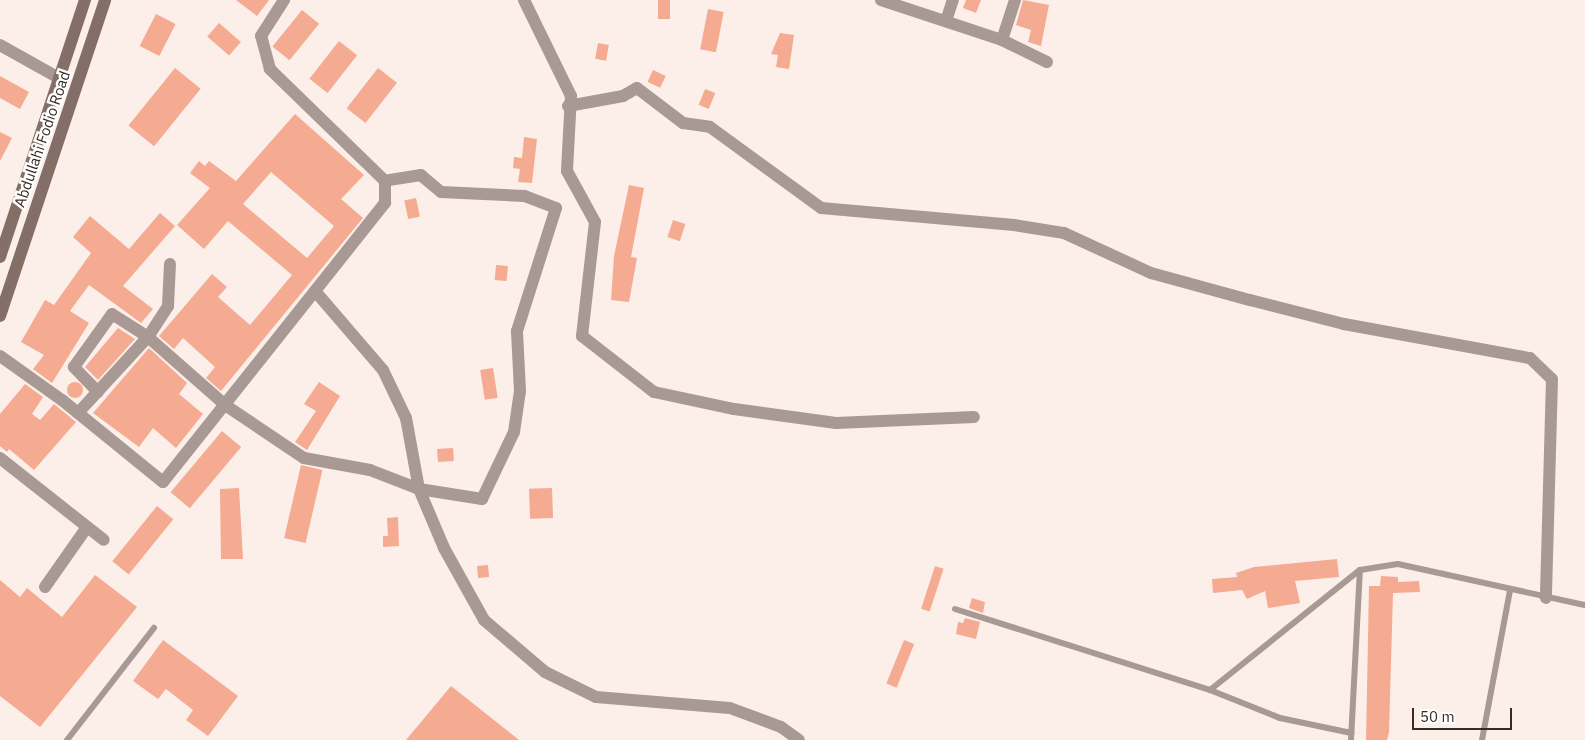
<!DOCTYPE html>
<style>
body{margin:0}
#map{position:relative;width:1585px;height:740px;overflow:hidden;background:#fceee9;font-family:"IBM Plex Sans",sans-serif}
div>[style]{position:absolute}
.building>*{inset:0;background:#f4ab91;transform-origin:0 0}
.round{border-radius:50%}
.lane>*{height:6px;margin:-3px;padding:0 3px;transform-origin:3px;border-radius:3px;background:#a89994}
.street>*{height:12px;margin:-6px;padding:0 6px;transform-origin:6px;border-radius:6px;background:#a89994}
.secondary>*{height:12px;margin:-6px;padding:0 6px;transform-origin:6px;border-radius:6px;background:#846f68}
span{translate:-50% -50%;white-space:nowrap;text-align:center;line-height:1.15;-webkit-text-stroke:5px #fff;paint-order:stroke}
.street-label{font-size:15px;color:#372b26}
.scale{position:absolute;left:1412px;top:708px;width:100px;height:22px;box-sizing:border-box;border:2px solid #372b26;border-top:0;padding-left:6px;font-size:15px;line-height:18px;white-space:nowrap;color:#372b26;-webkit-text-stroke:4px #fff;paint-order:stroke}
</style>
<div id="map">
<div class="building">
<div style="clip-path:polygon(236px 0,269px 0,257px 16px)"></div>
<div style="left:658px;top:0;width:12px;height:19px"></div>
<div style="clip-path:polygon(966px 0,981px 0,976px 13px,963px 8px)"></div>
<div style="clip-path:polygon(1023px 0,1049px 5px,1041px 46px,1028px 42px,1031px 30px,1016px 25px)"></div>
<div style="left:708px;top:9px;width:16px;height:41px;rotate:11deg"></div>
<div style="left:302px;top:10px;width:22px;height:47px;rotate:39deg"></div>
<div style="left:156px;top:14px;width:22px;height:36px;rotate:27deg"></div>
<div style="left:219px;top:23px;width:29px;height:18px;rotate:41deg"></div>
<div style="clip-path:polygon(780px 33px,794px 35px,789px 69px,776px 67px,778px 55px,771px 54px)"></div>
<div style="left:339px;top:41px;width:23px;height:48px;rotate:38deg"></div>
<div style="left:598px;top:43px;width:11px;height:16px;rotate:10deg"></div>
<div style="left:175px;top:68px;width:33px;height:74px;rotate:39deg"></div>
<div style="left:378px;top:68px;width:24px;height:51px;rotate:38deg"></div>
<div style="left:653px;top:70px;width:14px;height:13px;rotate:25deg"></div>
<div style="clip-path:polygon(0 76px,29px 92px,20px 109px,0 98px)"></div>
<div style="left:705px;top:89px;width:11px;height:17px;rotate:22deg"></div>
<div style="clip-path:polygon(evenodd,295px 114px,364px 175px,341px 199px,363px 218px,221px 391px,206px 378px,215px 367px,183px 338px,174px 349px,159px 336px,212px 274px,227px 287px,218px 297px,250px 325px,292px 275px,228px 221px,204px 249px,177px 225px,210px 188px,190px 173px,199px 161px,205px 166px,209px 161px,236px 181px,295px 114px,271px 172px,334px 226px,307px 258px,243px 204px,271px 172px)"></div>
<div style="clip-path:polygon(0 132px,12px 138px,0 161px)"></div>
<div style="clip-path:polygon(524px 137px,537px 139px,532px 183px,518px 182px,520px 169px,513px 168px,514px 157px,522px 158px)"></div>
<div style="clip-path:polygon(629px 185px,644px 188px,631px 257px,637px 258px,629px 302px,611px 300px,614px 256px)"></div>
<div style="left:416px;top:198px;width:19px;height:12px;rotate:78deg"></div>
<div style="clip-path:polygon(160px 213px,175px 226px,123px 286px,153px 309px,141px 323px,89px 285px,70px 311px,89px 323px,52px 383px,33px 369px,44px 355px,21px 342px,45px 300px,54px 305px,91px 253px,73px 237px,90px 216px,129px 249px)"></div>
<div style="left:673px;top:220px;width:13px;height:18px;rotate:18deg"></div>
<div style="left:496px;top:265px;width:12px;height:15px;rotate:5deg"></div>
<div style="clip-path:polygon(118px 328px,135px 339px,98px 380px,85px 367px)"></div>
<div style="clip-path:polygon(149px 348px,187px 383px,179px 394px,203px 414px,176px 448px,153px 428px,139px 447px,93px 413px)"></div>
<div style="left:493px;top:368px;width:30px;height:13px;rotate:81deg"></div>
<div class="round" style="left:67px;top:382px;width:16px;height:16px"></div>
<div style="clip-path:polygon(319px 382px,340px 396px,307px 450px,295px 442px,316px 411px,304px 404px)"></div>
<div style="clip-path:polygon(25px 384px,43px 397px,32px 414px,40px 420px,54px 404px,76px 422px,34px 470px,9px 449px,7px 452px,0 446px,0 414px)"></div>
<div style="left:222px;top:431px;width:25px;height:80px;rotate:40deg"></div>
<div style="left:453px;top:448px;width:13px;height:16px;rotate:86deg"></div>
<div style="left:301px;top:465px;width:22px;height:75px;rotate:13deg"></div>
<div style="clip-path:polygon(239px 488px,243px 559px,221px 559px,220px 489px)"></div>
<div style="left:552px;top:488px;width:30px;height:23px;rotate:88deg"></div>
<div style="left:157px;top:506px;width:21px;height:71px;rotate:39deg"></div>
<div style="clip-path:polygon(398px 517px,399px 546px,383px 547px,383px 536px,388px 536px,387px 518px)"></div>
<div style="clip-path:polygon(1337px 559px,1339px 577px,1295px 581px,1300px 603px,1268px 608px,1265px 591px,1247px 599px,1242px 590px,1213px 593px,1212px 579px,1237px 577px,1236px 573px,1254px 567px)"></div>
<div style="left:488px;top:565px;width:12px;height:11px;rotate:85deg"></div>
<div style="left:935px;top:566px;width:9px;height:45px;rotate:18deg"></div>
<div style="clip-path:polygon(95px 575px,137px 607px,40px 727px,0 696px,0 580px,20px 597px,27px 588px,62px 617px)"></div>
<div style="clip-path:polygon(1381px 576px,1398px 577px,1398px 582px,1419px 581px,1420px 592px,1393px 593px,1389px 732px,1387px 740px,1366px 740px,1369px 586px,1380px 586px)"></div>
<div style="clip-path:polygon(972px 598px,985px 602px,983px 613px,969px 608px)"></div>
<div style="clip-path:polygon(965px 618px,980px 622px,976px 639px,956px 634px,958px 622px,963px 623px)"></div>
<div style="clip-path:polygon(163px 640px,238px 696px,208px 736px,186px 720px,193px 710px,166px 689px,158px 699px,133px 681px)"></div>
<div style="left:904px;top:640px;width:11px;height:47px;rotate:22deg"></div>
<div style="clip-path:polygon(451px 686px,519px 740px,406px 740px)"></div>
</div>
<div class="lane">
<div style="left:955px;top:609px;width:268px;rotate:17.6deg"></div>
<div style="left:1210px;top:690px;width:192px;rotate:-38.7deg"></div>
<div style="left:1360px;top:570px;width:38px;rotate:-9deg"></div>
<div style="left:1398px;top:564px;width:191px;rotate:12.4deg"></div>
<div style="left:1210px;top:690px;width:75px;rotate:21.8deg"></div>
<div style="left:1280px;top:718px;width:73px;rotate:11.9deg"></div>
<div style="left:67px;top:740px;width:142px;rotate:-52.2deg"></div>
<div style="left:1351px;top:740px;width:170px;rotate:-87deg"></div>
<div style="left:1482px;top:740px;width:153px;rotate:-79.4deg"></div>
</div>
<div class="street">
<div style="left:524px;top:0;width:107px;rotate:63.9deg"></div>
<div style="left:571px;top:96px;width:75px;rotate:93.1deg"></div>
<div style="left:567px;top:171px;width:58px;rotate:61.2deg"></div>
<div style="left:595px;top:222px;width:115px;rotate:96.5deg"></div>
<div style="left:582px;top:336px;width:91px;rotate:37.9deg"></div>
<div style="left:654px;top:392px;width:82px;rotate:12deg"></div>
<div style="left:734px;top:409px;width:103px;rotate:7.8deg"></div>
<div style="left:836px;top:423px;width:138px;rotate:-2.5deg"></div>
<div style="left:881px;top:0;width:127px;rotate:18.3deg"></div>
<div style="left:1002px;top:40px;width:50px;rotate:26.1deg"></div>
<div style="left:946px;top:21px;width:22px;rotate:-72deg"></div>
<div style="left:1002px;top:40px;width:42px;rotate:-72deg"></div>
<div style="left:0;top:45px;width:65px;rotate:29.3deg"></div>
<div style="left:568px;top:106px;width:56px;rotate:-10.3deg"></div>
<div style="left:623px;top:96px;width:16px;rotate:-30deg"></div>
<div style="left:637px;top:88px;width:58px;rotate:37.3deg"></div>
<div style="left:683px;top:123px;width:27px;rotate:8deg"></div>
<div style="left:710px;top:127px;width:137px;rotate:36.1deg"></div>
<div style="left:821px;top:208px;width:194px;rotate:5deg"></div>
<div style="left:1014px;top:225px;width:51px;rotate:9.1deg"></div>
<div style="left:1064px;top:233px;width:96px;rotate:24.7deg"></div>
<div style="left:1151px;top:273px;width:103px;rotate:15.3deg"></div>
<div style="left:1250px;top:300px;width:97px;rotate:14.3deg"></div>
<div style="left:1344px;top:324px;width:189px;rotate:10.4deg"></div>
<div style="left:1530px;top:358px;width:30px;rotate:44deg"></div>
<div style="left:1552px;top:379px;width:219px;rotate:91.6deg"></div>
<div style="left:315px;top:291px;width:104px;rotate:49.3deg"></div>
<div style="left:383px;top:370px;width:53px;rotate:64.4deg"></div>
<div style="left:406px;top:418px;width:72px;rotate:79.6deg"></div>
<div style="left:419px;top:489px;width:64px;rotate:67deg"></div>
<div style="left:444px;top:548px;width:82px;rotate:60.9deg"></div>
<div style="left:484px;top:620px;width:80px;rotate:40.4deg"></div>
<div style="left:545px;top:672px;width:57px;rotate:26.1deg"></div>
<div style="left:596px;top:697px;width:134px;rotate:4.7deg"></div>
<div style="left:730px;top:708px;width:54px;rotate:20.4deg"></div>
<div style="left:781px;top:727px;width:22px;rotate:36deg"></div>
<div style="left:0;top:356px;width:76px;rotate:35.4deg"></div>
<div style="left:62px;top:400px;width:130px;rotate:39.1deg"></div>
<div style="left:163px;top:482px;width:357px;rotate:-51.5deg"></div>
<div style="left:385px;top:203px;width:22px;rotate:-90deg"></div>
<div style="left:385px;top:181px;width:161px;rotate:-135.8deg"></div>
<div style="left:270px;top:69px;width:34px;rotate:-105deg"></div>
<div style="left:261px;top:36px;width:43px;rotate:-57.4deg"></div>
<div style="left:98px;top:392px;width:35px;rotate:-134deg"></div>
<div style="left:74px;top:367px;width:65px;rotate:-54.4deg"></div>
<div style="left:112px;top:314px;width:43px;rotate:32.6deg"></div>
<div style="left:148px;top:337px;width:37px;rotate:-57deg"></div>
<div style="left:168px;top:306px;width:42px;rotate:-87.3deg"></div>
<div style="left:78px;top:413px;width:103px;rotate:-47.4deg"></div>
<div style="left:148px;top:337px;width:103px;rotate:41.4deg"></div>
<div style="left:225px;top:405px;width:95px;rotate:33.9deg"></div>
<div style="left:304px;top:458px;width:67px;rotate:10.3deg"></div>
<div style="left:370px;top:470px;width:53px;rotate:21.2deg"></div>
<div style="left:419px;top:489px;width:64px;rotate:9deg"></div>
<div style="left:482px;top:499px;width:74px;rotate:-64.5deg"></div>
<div style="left:514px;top:432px;width:41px;rotate:-81.7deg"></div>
<div style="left:520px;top:391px;width:60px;rotate:-92.9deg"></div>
<div style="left:517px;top:331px;width:129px;rotate:-72.4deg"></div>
<div style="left:556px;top:208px;width:34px;rotate:-159deg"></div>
<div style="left:524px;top:196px;width:83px;rotate:-177.2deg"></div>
<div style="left:441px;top:192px;width:26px;rotate:-140deg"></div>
<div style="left:421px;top:175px;width:36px;rotate:171deg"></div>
<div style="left:0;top:458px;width:132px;rotate:38.3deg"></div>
<div style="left:45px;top:587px;width:73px;rotate:-55deg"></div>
</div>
<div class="secondary">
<div style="left:0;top:257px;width:271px;rotate:-71.7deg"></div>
<div style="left:0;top:316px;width:333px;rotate:-71.6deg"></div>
</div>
<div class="street-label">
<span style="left:42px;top:139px;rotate:-71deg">Abdullahi Fodio Road</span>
</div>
<div class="scale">50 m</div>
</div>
